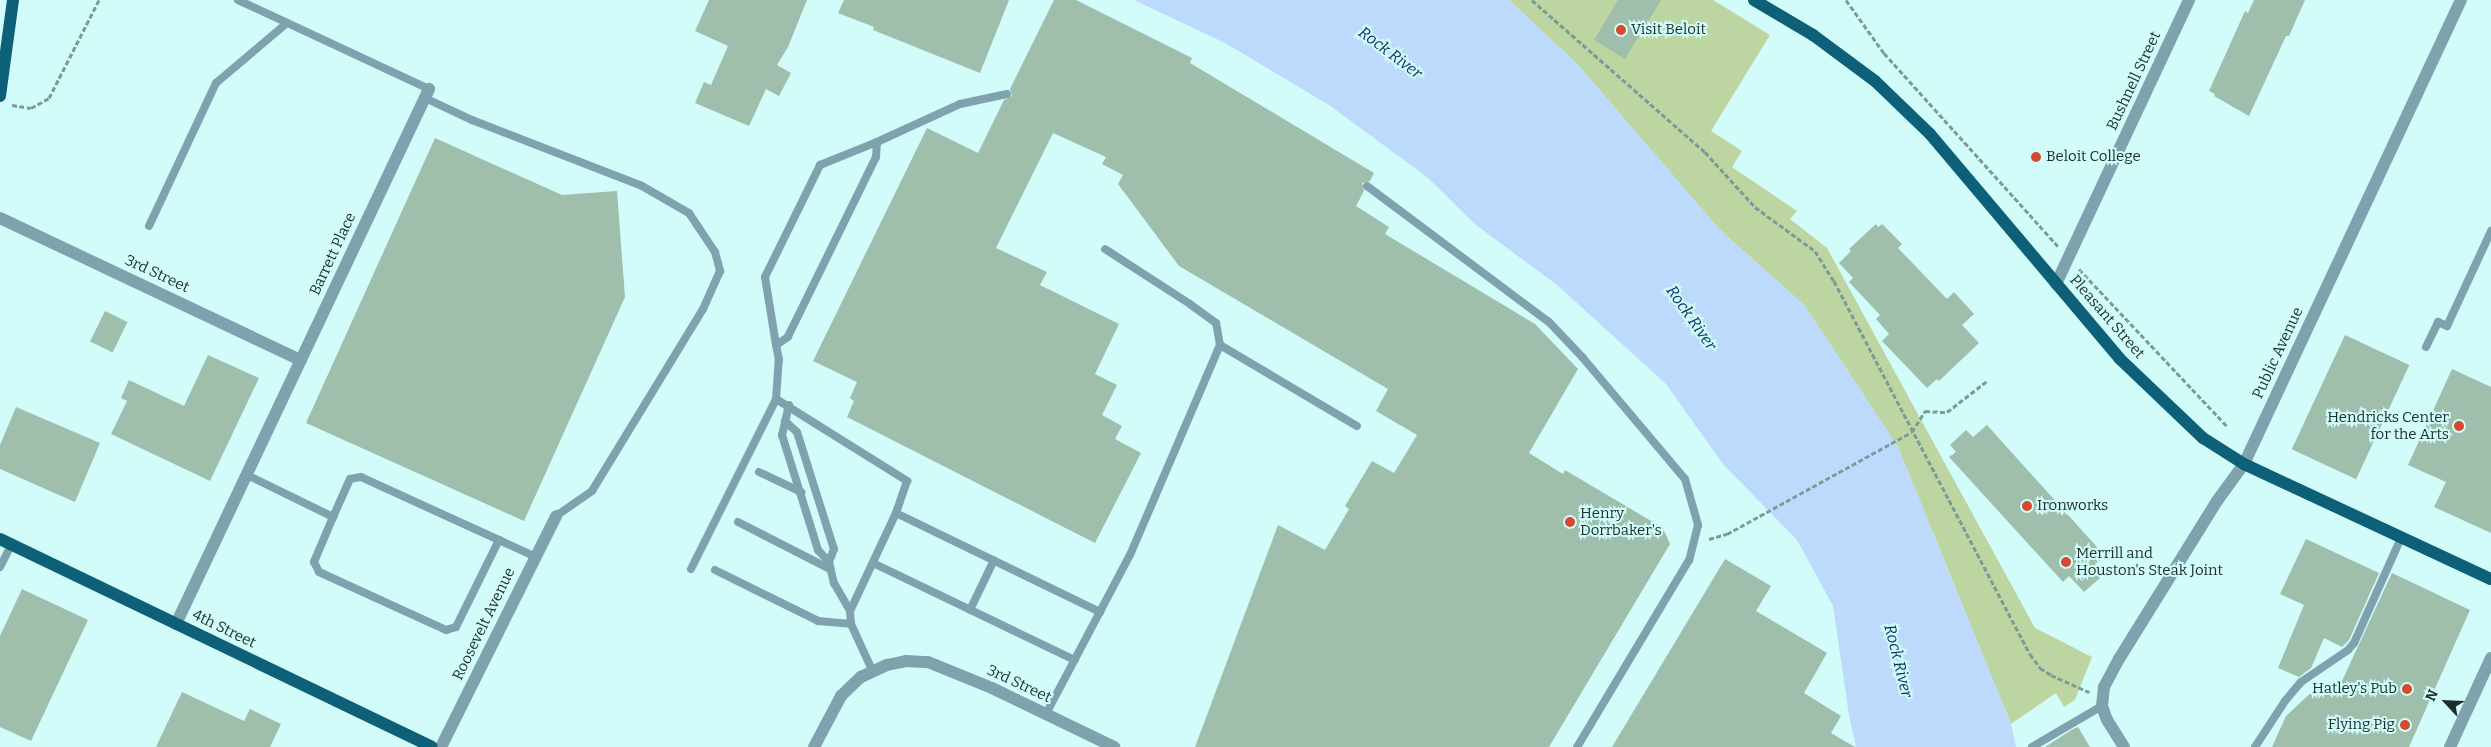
<!DOCTYPE html>
<style>
body{margin:0}
#map{position:relative;width:2491px;height:747px;overflow:hidden;background:#d1fcf9;font-family:Bitter,serif}
div>[style]{position:absolute}
.green>*{inset:0;background:#bdd5a0}
.water>*{inset:0;background:#bdd9fc}
.building>*{inset:0;background:#9fbfac;transform-origin:0 0}
.path>*{height:3px;margin-top:-1.5px;transform-origin:0;background:repeating-linear-gradient(90deg,#7c9a98 0 5px,transparent 0 7.5px)}
.service>*{height:8px;margin:-4px;padding:0 4px;transform-origin:4px;border-radius:4px;background:#80a2af}
.minor>*{height:12px;margin:-6px;padding:0 6px;transform-origin:6px;border-radius:6px;background:#80a2af}
.tertiary>*{height:12px;margin:-6px;padding:0 6px;transform-origin:6px;border-radius:6px;background:#80a2af}
.primary>*{height:12px;margin:-6px;padding:0 6px;transform-origin:6px;border-radius:6px;background:#0d6077}
.dots>*{width:14px;height:14px;translate:-50% -50%;box-sizing:border-box;border:2px solid #d1fcf9;border-radius:50%}
span{translate:-50% -50%;white-space:nowrap;text-align:center;line-height:1.15;-webkit-text-stroke:4px #d1fcf9;paint-order:stroke}
.poi-label{font-size:15px;color:#1d2e2d}
.left{translate:0 -50%;text-align:left}
.right{translate:-100% -50%;text-align:right}
.street-label{font-size:15px;color:#1d2e2d}
.water-label{font-size:16px;color:#093668;font-style:italic}
.north{position:absolute;left:2421px;top:677px;width:50px;height:50px;-webkit-text-stroke:4px #d1fcf9;paint-order:stroke;rotate:295deg;font-size:14px;font-weight:700;line-height:20px;text-align:center;color:#1d2e2d}
.north::after{content:'';display:block;margin:auto;width:18px;height:22px;background:#1d2e2d;clip-path:polygon(50% 0,100% 100%,50% 72%,0 100%)}
</style>
<div id="map">
<div class="green">
<div style="clip-path:polygon(1509px 0,1713px 0,1770px 35px,1711px 131px,1742px 151px,1732px 167px,1797px 211px,1790px 219px,1827px 248px,2035px 628px,2092px 657px,2075px 700px,2064px 707px,2056px 693px,2011px 724px,1898px 447px,1804px 305px,1720px 230px,1578px 65px)"></div>
</div>
<div class="water">
<div style="clip-path:polygon(1134px 0,1509px 0,1578px 65px,1720px 230px,1804px 305px,1898px 447px,2011px 724px,2016px 747px,1856px 747px,1849px 715px,1833px 606px,1797px 540px,1723px 464px,1666px 384px,1557px 285px,1476px 225px,1427px 177px,1329px 105px,1225px 43px)"></div>
</div>
<div class="building">
<div style="clip-path:polygon(709px 0,807px 0,788px 47px,777px 65px,791px 73px,779px 96px,766px 89px,749px 126px,695px 103px,704px 82px,711px 85px,728px 46px,695px 31px)"></div>
<div style="clip-path:polygon(844px 0,1009px 0,980px 73px,873px 30px,874px 27px,838px 13px)"></div>
<div style="clip-path:polygon(1054px 0,1076px 0,1192px 58px,1190px 63px,1374px 173px,1370px 181px,1362px 183px,1364px 191px,1356px 206px,1389px 227px,1385px 234px,1535px 324px,1578px 369px,1529px 453px,1563px 474px,1565px 470px,1663px 528px,1670px 544px,1549px 747px,1195px 747px,1278px 525px,1325px 550px,1349px 509px,1345px 506px,1372px 461px,1394px 473px,1417px 435px,1376px 411px,1388px 389px,1179px 266px,1118px 184px,1123px 175px,1102px 164px,1106px 157px,1053px 133px,996px 248px,1047px 272px,1040px 285px,1119px 324px,1095px 374px,1117px 385px,1102px 415px,1122px 426px,1115px 439px,1141px 453px,1095px 543px,847px 417px,854px 401px,850px 398px,857px 382px,813px 361px,927px 128px,978px 153px,1004px 100px,1012px 96px,1010px 89px)"></div>
<div style="clip-path:polygon(1618px 0,1661px 0,1625px 59px,1594px 40px)"></div>
<div style="clip-path:polygon(2254px 0,2305px 0,2289px 36px,2286px 36px,2249px 116px,2214px 96px,2215px 94px,2209px 91px,2245px 11px,2248px 13px)"></div>
<div style="clip-path:polygon(435px 138px,562px 195px,617px 191px,625px 297px,524px 521px,306px 423px)"></div>
<div style="clip-path:polygon(1876px 224px,1878px 227px,1882px 224px,1902px 244px,1898px 248px,1947px 299px,1954px 292px,1974px 314px,1962px 325px,1979px 343px,1939px 381px,1937px 379px,1927px 388px,1882px 341px,1889px 334px,1876px 319px,1880px 315px,1849px 282px,1853px 278px,1839px 263px,1851px 251px,1849px 249px)"></div>
<div style="left:105px;top:311px;width:25px;height:34px;rotate:26deg"></div>
<div style="left:2345px;top:335px;width:71px;height:126px;rotate:25deg"></div>
<div style="clip-path:polygon(208px 355px,259px 378px,210px 481px,111px 434px,127px 401px,121px 398px,129px 380px,184px 406px)"></div>
<div style="clip-path:polygon(2452px 369px,2491px 387px,2491px 533px,2434px 507px,2446px 482px,2408px 465px)"></div>
<div style="clip-path:polygon(16px 407px,100px 443px,75px 502px,0 469px,0 445px)"></div>
<div style="clip-path:polygon(1987px 425px,2105px 556px,2092px 568px,2100px 578px,2084px 592px,2069px 576px,2063px 582px,1949px 457px,1956px 452px,1950px 445px,1966px 430px,1973px 437px)"></div>
<div style="clip-path:polygon(2306px 539px,2379px 573px,2349px 640px,2342px 647px,2324px 638px,2311px 668px,2299px 677px,2278px 668px,2304px 605px,2280px 594px)"></div>
<div style="clip-path:polygon(1725px 559px,1771px 586px,1756px 611px,1827px 653px,1804px 693px,1841px 716px,1831px 733px,1855px 747px,1612px 747px)"></div>
<div style="clip-path:polygon(2392px 573px,2470px 610px,2409px 747px,2272px 747px,2286px 716px,2316px 688px,2335px 696px)"></div>
<div style="clip-path:polygon(22px 589px,88px 620px,31px 741px,0 727px,0 636px)"></div>
<div style="clip-path:polygon(182px 692px,244px 721px,250px 709px,281px 724px,270px 747px,156px 747px)"></div>
<div style="clip-path:polygon(2078px 727px,2090px 747px,2045px 747px,2073px 729px)"></div>
</div>
<div class="path">
<div style="left:1532px;top:0;width:230px;rotate:41.3deg"></div>
<div style="left:1705px;top:152px;width:74px;rotate:47.7deg"></div>
<div style="left:1755px;top:207px;width:74px;rotate:36.3deg"></div>
<div style="left:1815px;top:251px;width:36px;rotate:58deg"></div>
<div style="left:1834px;top:281px;width:421px;rotate:62.3deg"></div>
<div style="left:2030px;top:654px;width:17px;rotate:54deg"></div>
<div style="left:2040px;top:668px;width:13px;rotate:32deg"></div>
<div style="left:2051px;top:675px;width:42px;rotate:24.1deg"></div>
<div style="left:1846px;top:0;width:65px;rotate:54.4deg"></div>
<div style="left:1884px;top:53px;width:260px;rotate:48deg"></div>
<div style="left:12px;top:105px;width:19px;rotate:9deg"></div>
<div style="left:31px;top:108px;width:21px;rotate:-29deg"></div>
<div style="left:49px;top:98px;width:110px;rotate:-63deg"></div>
<div style="left:2079px;top:269px;width:217px;rotate:46.7deg"></div>
<div style="left:1709px;top:539px;width:19px;rotate:-16deg"></div>
<div style="left:1727px;top:534px;width:211px;rotate:-28.9deg"></div>
<div style="left:1912px;top:432px;width:25px;rotate:-58deg"></div>
<div style="left:1925px;top:411px;width:22px;rotate:3deg"></div>
<div style="left:1947px;top:412px;width:51px;rotate:-37.8deg"></div>
</div>
<div class="service">
<div style="left:238px;top:0;width:211px;rotate:25deg"></div>
<div style="left:425px;top:98px;width:52px;rotate:25.1deg"></div>
<div style="left:472px;top:120px;width:182px;rotate:21.2deg"></div>
<div style="left:642px;top:186px;width:54px;rotate:29.9deg"></div>
<div style="left:689px;top:213px;width:47px;rotate:56.3deg"></div>
<div style="left:715px;top:252px;width:20px;rotate:75deg"></div>
<div style="left:720px;top:271px;width:42px;rotate:114.1deg"></div>
<div style="left:703px;top:309px;width:213px;rotate:121.4deg"></div>
<div style="left:592px;top:491px;width:44px;rotate:145.2deg"></div>
<div style="left:877px;top:142px;width:91px;rotate:-24.6deg"></div>
<div style="left:960px;top:104px;width:48px;rotate:-12deg"></div>
<div style="left:1367px;top:186px;width:227px;rotate:36.8deg"></div>
<div style="left:1549px;top:322px;width:50px;rotate:46.6deg"></div>
<div style="left:1583px;top:358px;width:158px;rotate:49.9deg"></div>
<div style="left:1685px;top:479px;width:48px;rotate:74.2deg"></div>
<div style="left:1698px;top:525px;width:36px;rotate:104deg"></div>
<div style="left:1689px;top:560px;width:218px;rotate:120.9deg"></div>
<div style="left:149px;top:226px;width:158px;rotate:-64.9deg"></div>
<div style="left:216px;top:83px;width:93px;rotate:-40.2deg"></div>
<div style="left:1220px;top:345px;width:159px;rotate:30.6deg"></div>
<div style="left:2426px;top:347px;width:28px;rotate:-64deg"></div>
<div style="left:2438px;top:322px;width:10px;rotate:24deg"></div>
<div style="left:2447px;top:326px;width:105px;rotate:-65.1deg"></div>
<div style="left:776px;top:399px;width:155px;rotate:32deg"></div>
<div style="left:907px;top:481px;width:34px;rotate:109deg"></div>
<div style="left:896px;top:513px;width:108px;rotate:115.1deg"></div>
<div style="left:789px;top:405px;width:31px;rotate:103deg"></div>
<div style="left:782px;top:435px;width:121px;rotate:72.6deg"></div>
<div style="left:818px;top:550px;width:16px;rotate:47deg"></div>
<div style="left:785px;top:421px;width:16px;rotate:43deg"></div>
<div style="left:797px;top:432px;width:123px;rotate:72.5deg"></div>
<div style="left:834px;top:549px;width:14px;rotate:111deg"></div>
<div style="left:829px;top:562px;width:22px;rotate:77deg"></div>
<div style="left:834px;top:583px;width:32px;rotate:60deg"></div>
<div style="left:850px;top:611px;width:13px;rotate:86deg"></div>
<div style="left:759px;top:472px;width:47px;rotate:25.5deg"></div>
<div style="left:247px;top:475px;width:96px;rotate:26deg"></div>
<div style="left:333px;top:517px;width:49px;rotate:112.9deg"></div>
<div style="left:314px;top:562px;width:11px;rotate:63deg"></div>
<div style="left:319px;top:572px;width:140px;rotate:24.5deg"></div>
<div style="left:446px;top:630px;width:10px;rotate:-17deg"></div>
<div style="left:456px;top:627px;width:97px;rotate:-63.7deg"></div>
<div style="left:499px;top:540px;width:152px;rotate:-155.5deg"></div>
<div style="left:361px;top:477px;width:11px;rotate:170deg"></div>
<div style="left:350px;top:479px;width:42px;rotate:114.1deg"></div>
<div style="left:896px;top:513px;width:227px;rotate:25.9deg"></div>
<div style="left:738px;top:522px;width:103px;rotate:27.1deg"></div>
<div style="left:499px;top:540px;width:41px;rotate:24.7deg"></div>
<div style="left:873px;top:563px;width:224px;rotate:25.7deg"></div>
<div style="left:0;top:567px;width:25px;rotate:-63deg"></div>
<div style="left:691px;top:569px;width:190px;rotate:-63.4deg"></div>
<div style="left:776px;top:399px;width:39px;rotate:-86deg"></div>
<div style="left:779px;top:360px;width:15px;rotate:-101deg"></div>
<div style="left:776px;top:345px;width:69px;rotate:-99.2deg"></div>
<div style="left:765px;top:277px;width:125px;rotate:-63.8deg"></div>
<div style="left:820px;top:165px;width:61px;rotate:-22deg"></div>
<div style="left:877px;top:142px;width:15px;rotate:94deg"></div>
<div style="left:876px;top:157px;width:200px;rotate:116.1deg"></div>
<div style="left:788px;top:337px;width:14px;rotate:146deg"></div>
<div style="left:715px;top:570px;width:115px;rotate:26.3deg"></div>
<div style="left:818px;top:621px;width:33px;rotate:5deg"></div>
<div style="left:851px;top:624px;width:53px;rotate:65.4deg"></div>
<div style="left:970px;top:610px;width:55px;rotate:-64.4deg"></div>
<div style="left:1046px;top:714px;width:180px;rotate:-62.2deg"></div>
<div style="left:1130px;top:555px;width:228px;rotate:-66.8deg"></div>
<div style="left:1220px;top:345px;width:22px;rotate:-100deg"></div>
<div style="left:1216px;top:323px;width:32px;rotate:-144deg"></div>
<div style="left:1190px;top:304px;width:101px;rotate:-147.1deg"></div>
<div style="left:2032px;top:747px;width:81px;rotate:-30.4deg"></div>
<div style="left:2255px;top:747px;width:55px;rotate:-56.9deg"></div>
<div style="left:2285px;top:701px;width:25px;rotate:-50deg"></div>
<div style="left:2301px;top:682px;width:57px;rotate:-34.2deg"></div>
<div style="left:2348px;top:650px;width:9px;rotate:-49deg"></div>
<div style="left:2354px;top:643px;width:115px;rotate:-65.9deg"></div>
</div>
<div class="minor">
<div style="left:0;top:218px;width:333px;rotate:25.3deg"></div>
<div style="left:176px;top:624px;width:592px;rotate:-64.69deg"></div>
<div style="left:441px;top:747px;width:258px;rotate:-63.5deg"></div>
<div style="left:814px;top:747px;width:58px;rotate:-62.1deg"></div>
<div style="left:841px;top:696px;width:28px;rotate:-44deg"></div>
<div style="left:861px;top:677px;width:29px;rotate:-25deg"></div>
<div style="left:887px;top:665px;width:19px;rotate:-12deg"></div>
<div style="left:906px;top:661px;width:22px;rotate:3deg"></div>
<div style="left:928px;top:662px;width:69px;rotate:22.1deg"></div>
<div style="left:992px;top:688px;width:136px;rotate:25.8deg"></div>
<div style="left:2124px;top:747px;width:32px;rotate:-122deg"></div>
<div style="left:2107px;top:720px;width:15px;rotate:-110deg"></div>
<div style="left:2102px;top:706px;width:19px;rotate:-84deg"></div>
<div style="left:2104px;top:687px;width:32px;rotate:-62deg"></div>
<div style="left:2119px;top:659px;width:186px;rotate:-58.2deg"></div>
<div style="left:2217px;top:501px;width:46px;rotate:-53.9deg"></div>
<div style="left:2244px;top:464px;width:512px;rotate:-64.94deg"></div>
<div style="left:2450px;top:747px;width:98px;rotate:-65.3deg"></div>
</div>
<div class="tertiary">
<div style="left:2056px;top:284px;width:314px;rotate:-64.9deg"></div>
</div>
<div class="primary">
<div style="left:1754px;top:0;width:69px;rotate:30.7deg"></div>
<div style="left:1813px;top:35px;width:77px;rotate:36.6deg"></div>
<div style="left:1875px;top:81px;width:76px;rotate:43.9deg"></div>
<div style="left:1930px;top:134px;width:294px;rotate:49.8deg"></div>
<div style="left:2120px;top:359px;width:115px;rotate:43.6deg"></div>
<div style="left:2203px;top:438px;width:49px;rotate:32.4deg"></div>
<div style="left:2244px;top:464px;width:272px;rotate:25deg"></div>
<div style="left:0;top:96px;width:97px;rotate:-82.3deg"></div>
<div style="left:0;top:539px;width:479px;rotate:25.7deg"></div>
</div>
<div class="dots">
<div style="left:1621px;top:30px;background:#d5492f"></div>
<div style="left:2036px;top:157px;background:#d5492f"></div>
<div style="left:2459px;top:426px;background:#d5492f"></div>
<div style="left:2027px;top:506px;background:#d5492f"></div>
<div style="left:1570px;top:522px;background:#d5492f"></div>
<div style="left:2066px;top:562px;background:#d5492f"></div>
<div style="left:2407px;top:689px;background:#d5492f"></div>
<div style="left:2405px;top:725px;background:#d5492f"></div>
</div>
<div class="poi-label">
<span class="left" style="left:1631px;top:30px">Visit Beloit</span>
<span class="left" style="left:2046px;top:157px">Beloit College</span>
<span class="right" style="left:2449px;top:426px">Hendricks Center<br>for the Arts</span>
<span class="left" style="left:2037px;top:506px">Ironworks</span>
<span class="left" style="left:1580px;top:522px">Henry<br>Dorrbaker's</span>
<span class="left" style="left:2076px;top:562px">Merrill and<br>Houston's Steak Joint</span>
<span class="right" style="left:2397px;top:689px">Hatley's Pub</span>
<span class="right" style="left:2395px;top:725px">Flying Pig</span>
</div>
<div class="street-label">
<span style="left:2134px;top:81px;rotate:-65deg">Bushnell Street</span>
<span style="left:333px;top:254px;rotate:-65deg">Barrett Place</span>
<span style="left:157px;top:274px;rotate:25deg">3rd Street</span>
<span style="left:2107px;top:317px;rotate:49deg">Pleasant Street</span>
<span style="left:2278px;top:353px;rotate:-65deg">Public Avenue</span>
<span style="left:484px;top:624px;rotate:-64deg">Roosevelt Avenue</span>
<span style="left:224px;top:629px;rotate:26deg">4th Street</span>
<span style="left:1019px;top:684px;rotate:25deg">3rd Street</span>
</div>
<div class="water-label">
<span style="left:1390px;top:53px;rotate:37deg">Rock River</span>
<span style="left:1691px;top:318px;rotate:55deg">Rock River</span>
<span style="left:1898px;top:661px;rotate:76deg">Rock River</span>
</div>
<div class="north">N</div>
</div>
